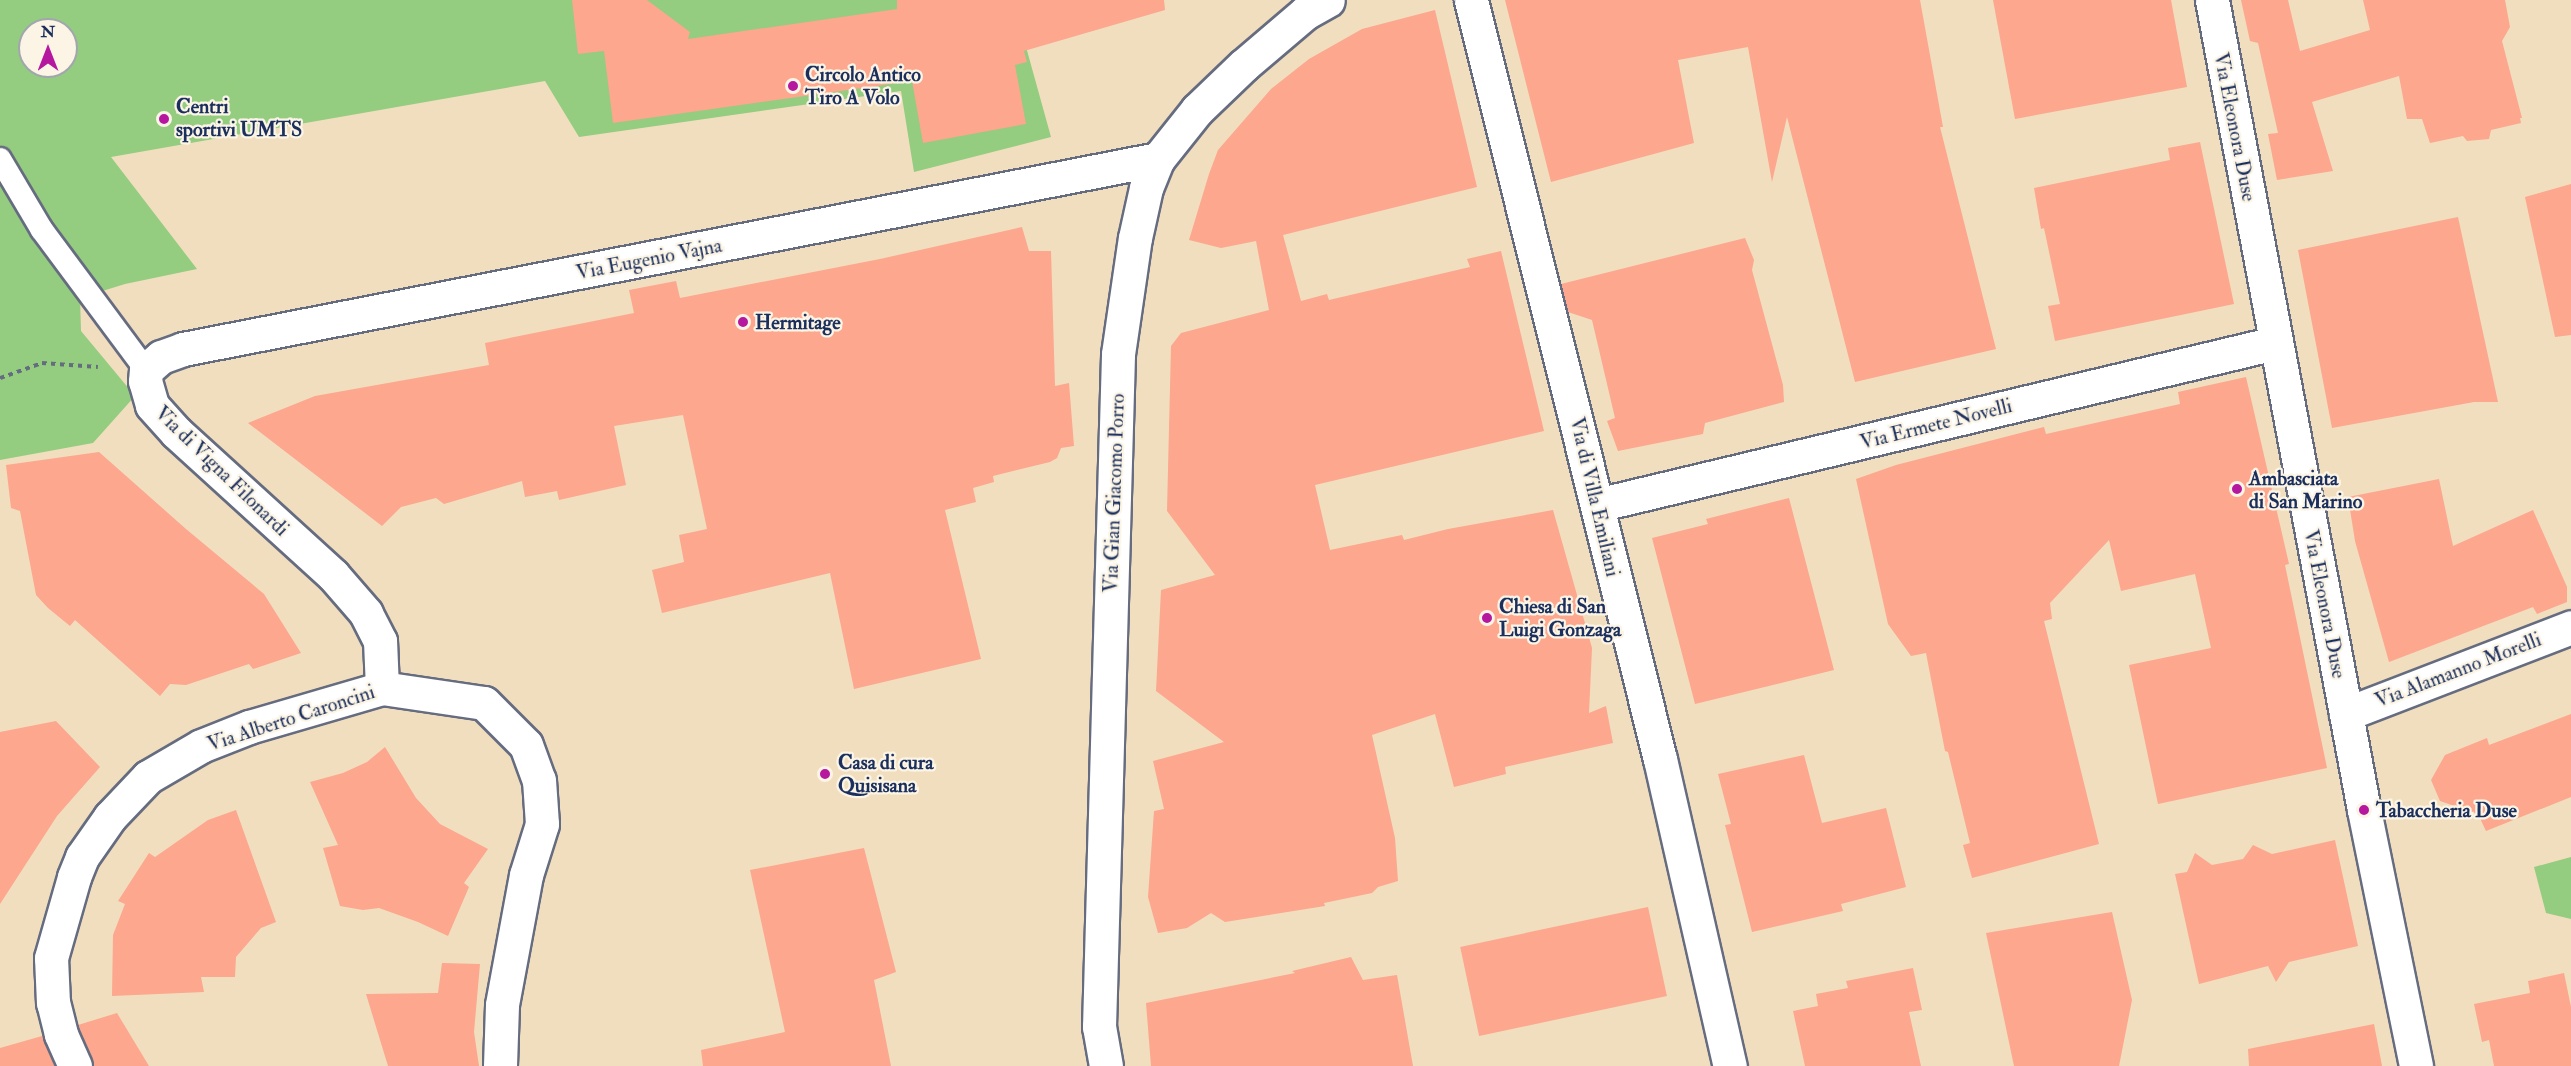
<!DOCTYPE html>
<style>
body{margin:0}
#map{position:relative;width:2571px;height:1066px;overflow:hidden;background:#f1debe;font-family:"IM FELL Double Pica",serif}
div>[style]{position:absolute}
.green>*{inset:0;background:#94cc80}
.building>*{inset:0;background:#fca78e;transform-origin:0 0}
.path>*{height:4px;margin-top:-2px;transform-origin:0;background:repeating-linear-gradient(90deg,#666c80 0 4.5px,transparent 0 9px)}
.roads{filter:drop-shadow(2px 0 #666c80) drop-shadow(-2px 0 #666c80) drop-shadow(0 2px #666c80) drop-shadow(0 -2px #666c80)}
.service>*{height:22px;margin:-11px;padding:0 11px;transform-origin:11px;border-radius:11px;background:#fff}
.minor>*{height:33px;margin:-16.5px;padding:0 16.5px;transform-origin:16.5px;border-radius:16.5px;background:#fff}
.dots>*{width:16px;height:16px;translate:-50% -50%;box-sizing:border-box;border:3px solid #fcf5e5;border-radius:50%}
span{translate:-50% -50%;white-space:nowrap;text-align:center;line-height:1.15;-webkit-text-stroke:4.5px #fcf5e5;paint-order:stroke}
.poi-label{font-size:20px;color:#1b2f5e;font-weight:700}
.left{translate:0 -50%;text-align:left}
.street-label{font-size:20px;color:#1b2f5e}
.north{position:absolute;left:18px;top:18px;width:60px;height:60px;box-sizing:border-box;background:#fcf5e5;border:2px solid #a2a6af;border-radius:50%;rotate:0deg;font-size:16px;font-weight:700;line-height:24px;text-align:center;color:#1b2f5e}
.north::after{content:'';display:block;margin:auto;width:21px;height:27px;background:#b5179e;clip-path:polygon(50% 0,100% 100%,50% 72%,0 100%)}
</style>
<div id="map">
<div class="green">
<div style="clip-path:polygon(evenodd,0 0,1013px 0,1051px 137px,914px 172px,901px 91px,579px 137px,545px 81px,111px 157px,197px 269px,125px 284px,80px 298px,81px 331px,135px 396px,93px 443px,0 460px,0 0,30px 30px,66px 30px,66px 66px,30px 66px,30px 30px)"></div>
<div style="clip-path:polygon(2571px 857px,2571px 919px,2546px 913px,2534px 867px)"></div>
</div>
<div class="building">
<div style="clip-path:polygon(572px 0,647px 0,690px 32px,688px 39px,897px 9px,897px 0,1164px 0,1165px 10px,1024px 51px,1027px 62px,1015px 65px,1026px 124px,923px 143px,912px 81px,613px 123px,604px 51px,578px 54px)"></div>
<div style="clip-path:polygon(1505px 0,1920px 0,1943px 127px,1940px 127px,1996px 349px,1855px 382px,1787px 117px,1772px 182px,1748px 47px,1678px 60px,1694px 143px,1551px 182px)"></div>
<div style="clip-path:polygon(1993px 0,2171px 0,2187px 87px,2015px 119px)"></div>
<div style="clip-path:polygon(2241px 0,2288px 0,2300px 51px,2370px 30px,2363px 0,2505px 0,2510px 27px,2502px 41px,2522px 118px,2520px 118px,2521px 123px,2491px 130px,2489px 139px,2467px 141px,2463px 136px,2430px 143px,2422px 119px,2407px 119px,2399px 76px,2312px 102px,2333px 171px,2277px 180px,2268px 134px,2278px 133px,2258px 43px,2250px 41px)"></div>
<div style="clip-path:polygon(1435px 10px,1477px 187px,1283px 235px,1301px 301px,1327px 294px,1329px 300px,1470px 267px,1467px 259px,1501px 251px,1544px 431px,1315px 485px,1330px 550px,1402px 535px,1404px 540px,1448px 529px,1553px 510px,1592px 648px,1589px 713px,1606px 706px,1613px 743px,1505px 767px,1506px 774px,1454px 787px,1435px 714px,1372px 735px,1395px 838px,1398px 881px,1378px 887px,1372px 893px,1324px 903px,1325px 906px,1225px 922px,1211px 913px,1187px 928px,1158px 933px,1148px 897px,1154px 811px,1164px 809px,1153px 761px,1224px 742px,1156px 691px,1161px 590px,1215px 575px,1167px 511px,1171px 346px,1181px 333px,1269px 310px,1256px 241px,1221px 248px,1189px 240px,1209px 174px,1218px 150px,1271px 89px,1309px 59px,1362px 29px)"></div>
<div style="clip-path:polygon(2200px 142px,2234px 304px,2055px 341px,2048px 306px,2060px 304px,2044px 228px,2041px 229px,2034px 188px,2170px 160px,2168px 148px)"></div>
<div style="clip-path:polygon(2571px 184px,2571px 335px,2555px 337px,2525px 197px)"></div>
<div style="clip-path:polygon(2458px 217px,2498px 402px,2474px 402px,2332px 428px,2298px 250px)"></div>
<div style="clip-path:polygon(1022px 227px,1029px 251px,1051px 251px,1055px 386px,1069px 383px,1074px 446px,1061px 448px,1057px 458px,1050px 462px,993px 476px,994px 482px,973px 488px,976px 502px,945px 510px,981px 659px,854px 689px,830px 573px,662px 613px,652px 570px,684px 562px,679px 535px,707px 529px,683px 415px,614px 426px,626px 485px,559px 500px,557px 491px,525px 497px,522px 481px,444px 504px,436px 498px,401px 507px,382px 526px,248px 423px,315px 396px,489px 365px,485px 343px,634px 313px,629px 290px,676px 281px,680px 298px,880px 259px)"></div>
<div style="clip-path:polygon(1745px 238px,1754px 260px,1752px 270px,1783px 385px,1784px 402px,1705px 423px,1703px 434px,1618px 451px,1607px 421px,1615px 418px,1592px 320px,1568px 312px,1561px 284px)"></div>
<div style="clip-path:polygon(2246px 377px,2289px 564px,2285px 565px,2327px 768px,2158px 804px,2129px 665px,2211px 648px,2195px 574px,2121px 591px,2109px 540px,2050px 603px,2052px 619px,2044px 621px,2099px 844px,1972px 878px,1963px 845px,1970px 843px,1948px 752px,1945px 751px,1926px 653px,1911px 656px,1888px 624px,1856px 479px,1896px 465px,2044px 427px,2046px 434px,2180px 404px,2178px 392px)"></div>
<div style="clip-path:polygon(99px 452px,186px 529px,264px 594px,301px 653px,253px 669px,249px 664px,186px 685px,170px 684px,160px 696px,75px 620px,70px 626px,48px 608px,36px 595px,20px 511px,11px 508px,6px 465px)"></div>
<div style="clip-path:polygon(2439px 479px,2453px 546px,2533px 510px,2567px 587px,2567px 602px,2537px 614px,2533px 607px,2389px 662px,2355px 541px,2348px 497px)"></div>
<div style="clip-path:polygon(1789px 498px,1834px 670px,1695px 704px,1652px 538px,1708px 524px,1706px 519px)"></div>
<div style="clip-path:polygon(2571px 714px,2571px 797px,2486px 831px,2478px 814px,2440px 801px,2431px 780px,2445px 755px,2487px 738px,2489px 745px)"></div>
<div style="clip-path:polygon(56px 721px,100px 767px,57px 816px,0 904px,0 732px)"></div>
<div style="clip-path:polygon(385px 747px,416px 798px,440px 824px,488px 849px,464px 883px,469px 887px,448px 936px,418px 922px,379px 908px,363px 910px,340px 906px,323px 848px,338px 845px,310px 782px,343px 773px,367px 762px)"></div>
<div style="clip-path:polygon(1804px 755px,1822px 823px,1886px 808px,1906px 887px,1841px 904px,1843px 911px,1752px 932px,1725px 825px,1731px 824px,1718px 774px)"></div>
<div style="clip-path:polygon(236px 810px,276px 922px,261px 928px,236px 957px,235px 977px,201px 977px,204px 992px,112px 996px,113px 935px,125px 904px,118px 901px,149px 853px,155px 857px,208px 820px)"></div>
<div style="clip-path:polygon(2335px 840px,2358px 946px,2289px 962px,2276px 982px,2268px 966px,2199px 984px,2175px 874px,2187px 872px,2195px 853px,2212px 865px,2243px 859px,2253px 845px,2272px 854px)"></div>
<div style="clip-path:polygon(864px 848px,896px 972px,874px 980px,891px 1066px,703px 1066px,701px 1050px,785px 1032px,750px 870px)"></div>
<div style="left:1648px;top:907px;width:91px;height:192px;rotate:78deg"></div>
<div style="clip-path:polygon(2112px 912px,2132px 1000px,2119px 1066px,2014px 1066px,1986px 933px)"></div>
<div style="clip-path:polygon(1351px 957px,1363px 980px,1397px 975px,1413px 1066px,1151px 1066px,1146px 1003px,1295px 973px,1292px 971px)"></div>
<div style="clip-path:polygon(442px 963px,480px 964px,474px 1032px,479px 1066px,388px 1066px,366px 994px,438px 993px)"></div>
<div style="clip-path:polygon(1913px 968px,1922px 1010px,1909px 1012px,1921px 1066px,1805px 1066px,1793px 1011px,1818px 1006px,1816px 994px,1848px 988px,1846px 981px)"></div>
<div style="clip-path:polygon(2564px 973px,2571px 1007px,2571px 1066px,2494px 1066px,2489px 1040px,2482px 1042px,2474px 1004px,2530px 993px,2528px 981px)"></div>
<div style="clip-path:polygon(117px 1013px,149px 1066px,93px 1066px,78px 1025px)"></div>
<div style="clip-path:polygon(2374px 1024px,2382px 1066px,2249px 1066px,2248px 1049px)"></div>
<div style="clip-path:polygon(42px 1036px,55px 1066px,0 1066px,0 1048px)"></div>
</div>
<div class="path">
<div style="left:0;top:378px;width:45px;rotate:-19.7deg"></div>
<div style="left:42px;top:363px;width:56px;rotate:4.1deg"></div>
</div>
<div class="roads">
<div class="service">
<div style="left:0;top:159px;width:82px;rotate:59.4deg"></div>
<div style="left:42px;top:230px;width:174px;rotate:53.4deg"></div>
</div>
<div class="minor">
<div style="left:1471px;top:0;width:782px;rotate:76.02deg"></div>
<div style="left:1660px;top:759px;width:315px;rotate:77.2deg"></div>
<div style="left:2212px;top:0;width:824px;rotate:79.37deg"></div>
<div style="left:2364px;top:810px;width:261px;rotate:78.5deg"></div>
<div style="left:1597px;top:505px;width:697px;rotate:-13.44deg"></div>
<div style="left:382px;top:688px;width:47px;rotate:-92.4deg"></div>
<div style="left:380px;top:641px;width:31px;rotate:-117deg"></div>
<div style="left:366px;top:613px;width:50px;rotate:-131deg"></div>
<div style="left:333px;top:575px;width:212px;rotate:-137.7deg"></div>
<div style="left:176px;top:432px;width:36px;rotate:-132deg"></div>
<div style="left:152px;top:405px;width:25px;rotate:-106deg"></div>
<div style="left:145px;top:381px;width:11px;rotate:-85deg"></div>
<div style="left:146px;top:370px;width:20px;rotate:-41deg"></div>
<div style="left:161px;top:357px;width:23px;rotate:-20deg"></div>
<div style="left:183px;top:349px;width:993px;rotate:-11.03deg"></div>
<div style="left:2346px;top:714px;width:241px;rotate:-21.1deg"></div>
<div style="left:75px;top:1066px;width:35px;rotate:-114deg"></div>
<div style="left:61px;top:1034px;width:32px;rotate:-104deg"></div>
<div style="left:53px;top:1003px;width:45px;rotate:-92.5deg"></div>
<div style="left:51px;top:958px;width:84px;rotate:-74.1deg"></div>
<div style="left:74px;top:877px;width:22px;rotate:-68deg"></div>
<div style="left:82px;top:857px;width:49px;rotate:-55deg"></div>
<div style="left:110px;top:817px;width:55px;rotate:-46.5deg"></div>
<div style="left:148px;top:777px;width:61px;rotate:-30.3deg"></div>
<div style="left:201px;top:746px;width:52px;rotate:-21.6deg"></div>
<div style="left:249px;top:727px;width:139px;rotate:-16.3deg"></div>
<div style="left:382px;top:688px;width:103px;rotate:8.4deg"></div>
<div style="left:484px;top:703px;width:59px;rotate:45deg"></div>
<div style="left:526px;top:745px;width:37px;rotate:70deg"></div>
<div style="left:539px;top:780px;width:44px;rotate:86.1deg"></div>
<div style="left:542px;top:824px;width:53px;rotate:107.4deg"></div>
<div style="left:526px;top:875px;width:132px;rotate:100.5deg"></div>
<div style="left:502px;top:1005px;width:61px;rotate:91.9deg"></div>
<div style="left:1106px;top:1066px;width:40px;rotate:-100deg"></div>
<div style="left:1099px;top:1027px;width:673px;rotate:-88.38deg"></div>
<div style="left:1118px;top:354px;width:117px;rotate:-81.7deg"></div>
<div style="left:1135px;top:238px;width:51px;rotate:-77.6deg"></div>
<div style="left:1146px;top:188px;width:31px;rotate:-68deg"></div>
<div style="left:1158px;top:159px;width:63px;rotate:-51.5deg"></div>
<div style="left:1197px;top:110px;width:65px;rotate:-43.8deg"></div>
<div style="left:1244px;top:65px;width:80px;rotate:-40.4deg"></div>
<div style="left:1305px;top:13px;width:26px;rotate:-29deg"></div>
</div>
</div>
<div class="dots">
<div style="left:793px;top:86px;background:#b5179e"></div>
<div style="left:164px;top:119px;background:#b5179e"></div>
<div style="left:743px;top:322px;background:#b5179e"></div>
<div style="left:2237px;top:489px;background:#b5179e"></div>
<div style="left:1487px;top:618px;background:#b5179e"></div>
<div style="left:825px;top:774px;background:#b5179e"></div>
<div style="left:2364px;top:810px;background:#b5179e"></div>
</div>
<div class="poi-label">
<span class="left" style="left:805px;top:86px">Circolo Antico<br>Tiro A Volo</span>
<span class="left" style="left:176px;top:118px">Centri<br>sportivi UMTS</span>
<span class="left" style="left:755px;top:322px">Hermitage</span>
<span class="left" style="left:2249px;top:490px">Ambasciata<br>di San Marino</span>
<span class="left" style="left:1499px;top:618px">Chiesa di San<br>Luigi Gonzaga</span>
<span class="left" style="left:838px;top:774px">Casa di cura<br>Quisisana</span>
<span class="left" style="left:2376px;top:810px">Tabaccheria Duse</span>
</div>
<div class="street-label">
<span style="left:2235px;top:127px;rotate:79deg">Via Eleonora Duse</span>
<span style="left:649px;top:259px;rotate:-11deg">Via Eugenio Vajna</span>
<span style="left:1936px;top:424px;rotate:-14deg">Via Ermete Novelli</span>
<span style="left:222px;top:471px;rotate:44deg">Via di Vigna Filonardi</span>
<span style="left:1114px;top:493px;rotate:-88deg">Via Gian Giacomo Porro</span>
<span style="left:1595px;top:497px;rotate:77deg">Via di Villa Emiliani</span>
<span style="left:2325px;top:604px;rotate:79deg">Via Eleonora Duse</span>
<span style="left:2458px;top:670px;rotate:-21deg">Via Alamanno Morelli</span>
<span style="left:291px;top:718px;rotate:-18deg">Via Alberto Caroncini</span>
</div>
<div class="north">N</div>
</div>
